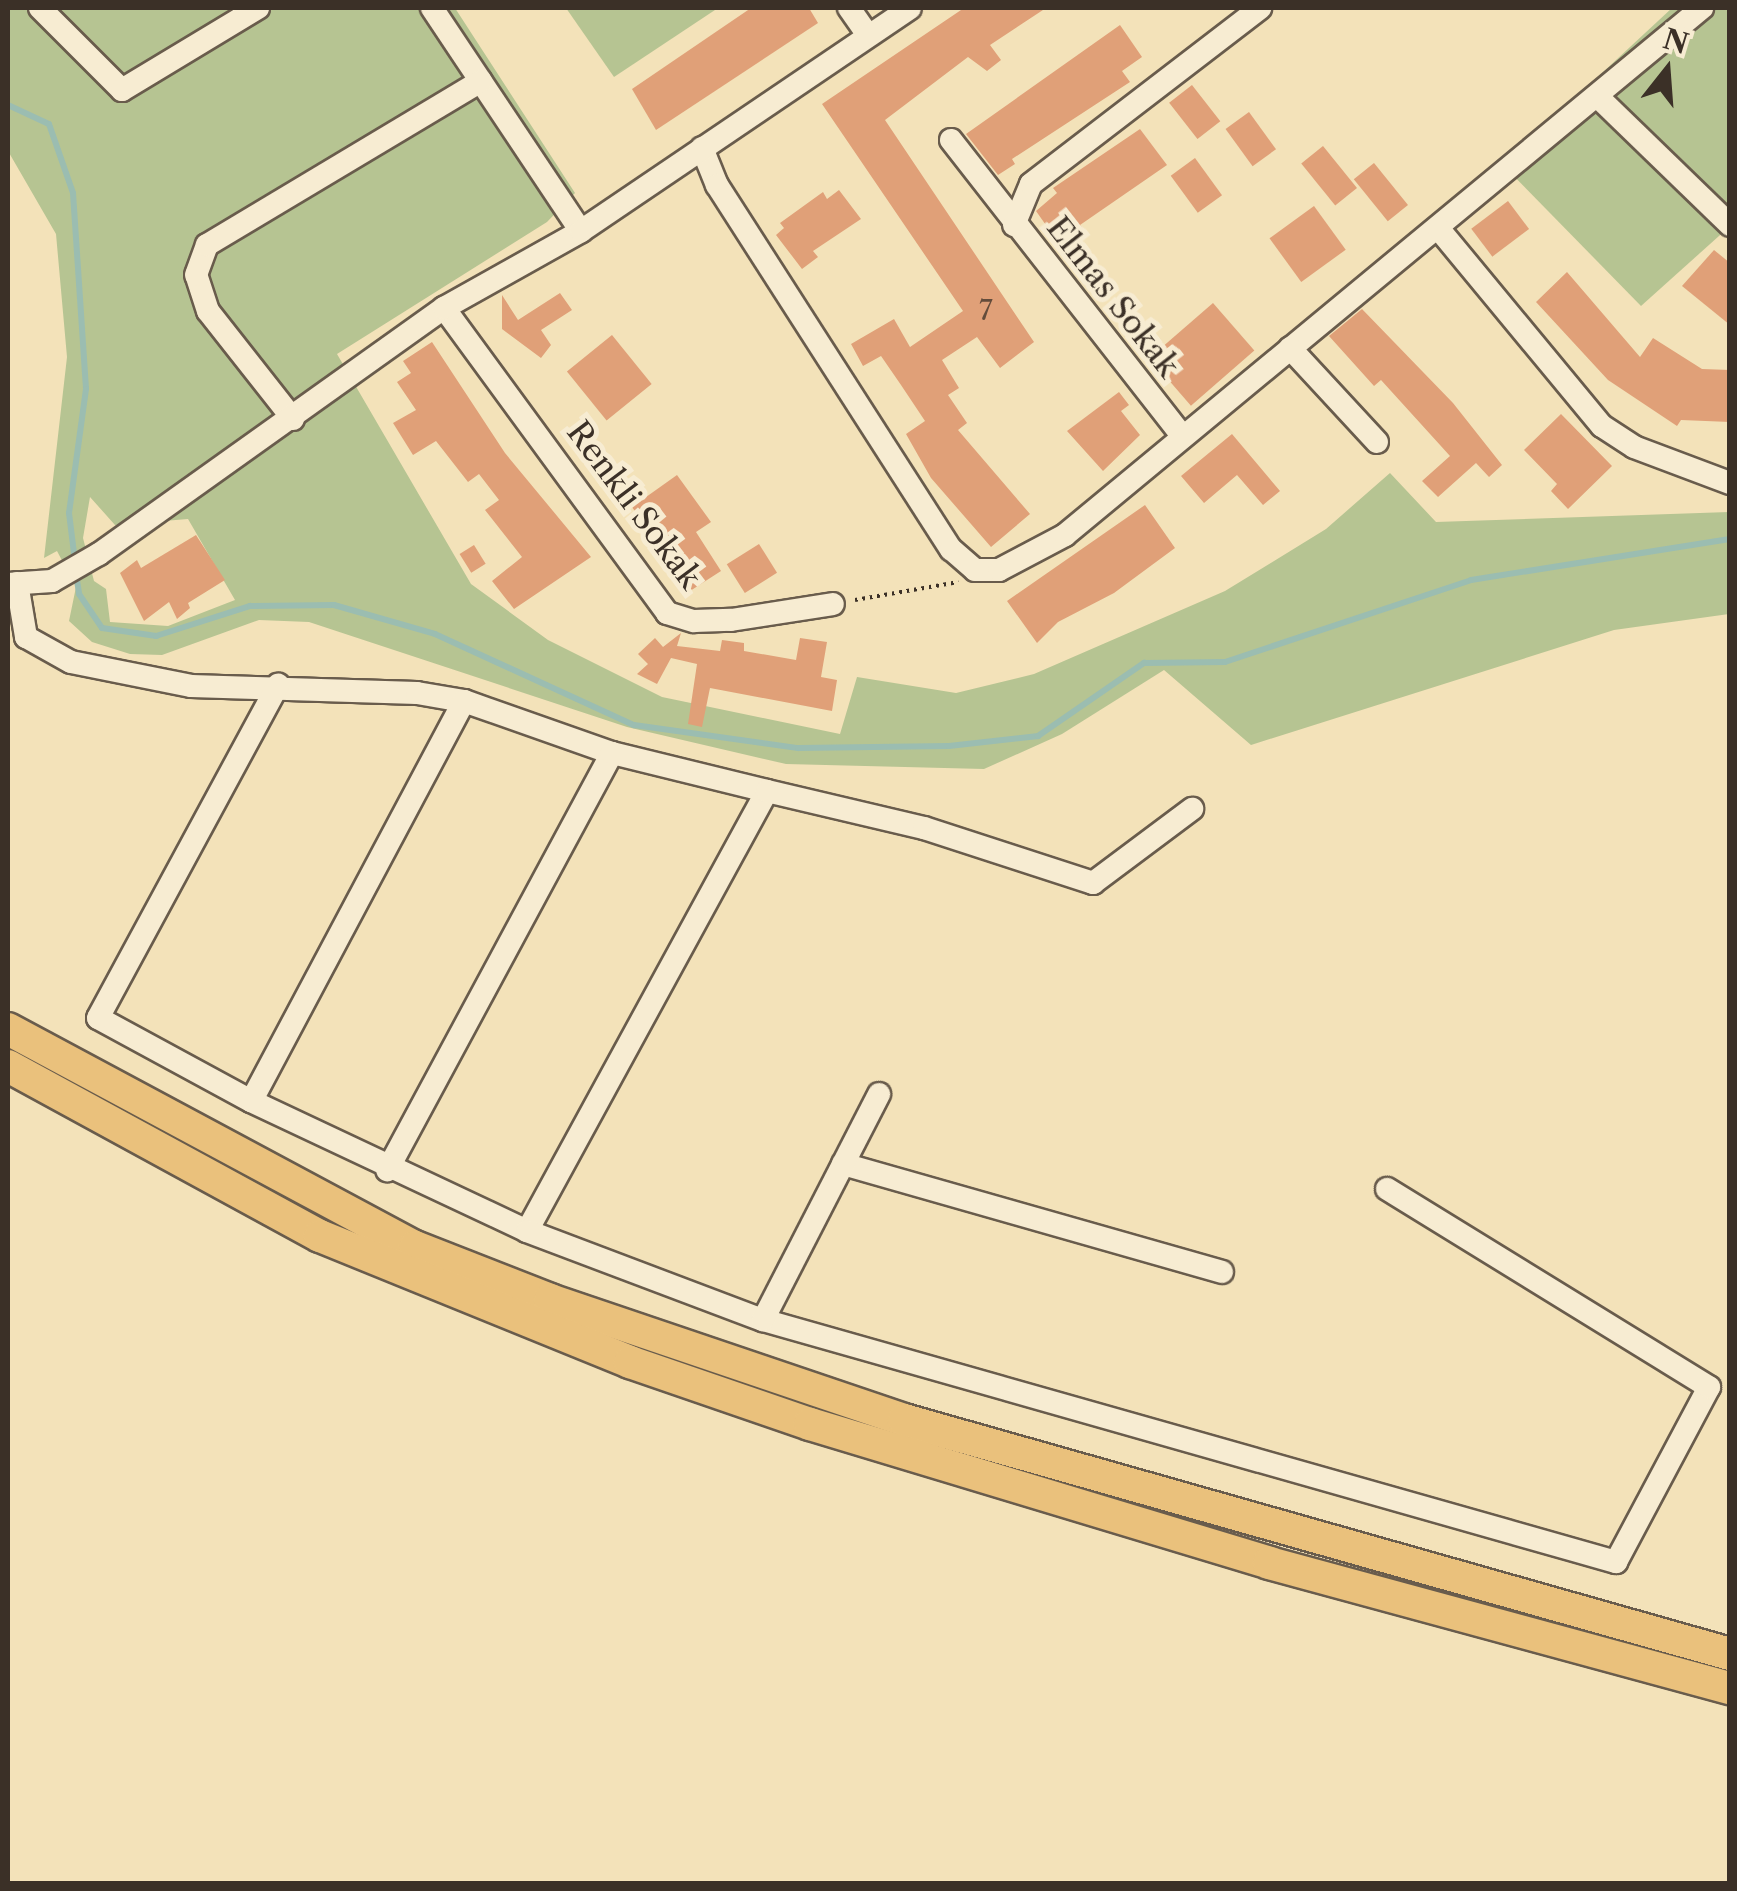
<!DOCTYPE html>
<style>
body{margin:0}
#map{position:relative;width:1737px;height:1891px;overflow:hidden;background:#f3e2b9;font-family:"Libre Caslon Text",serif}
div>[style]{position:absolute}
.green>*{inset:0;background:#b6c492}
.stream>*{height:6px;margin:-3px;padding:0 3px;transform-origin:3px;border-radius:3px;background:#9bbdb1}
.building>*{inset:0;background:#e0a078;transform-origin:0 0}
.path>*{height:4px;margin-top:-2px;transform-origin:0;background:repeating-linear-gradient(90deg,#3b3027 0 2.5px,transparent 0 7.5px)}
.roads{filter:drop-shadow(2px 0 #695c4c) drop-shadow(-2px 0 #695c4c) drop-shadow(0 2px #695c4c) drop-shadow(0 -2px #695c4c)}
.minor>*{height:22px;margin:-11px;padding:0 11px;transform-origin:11px;border-radius:11px;background:#f7ecd2}
.highway>*{height:32px;margin:-16px;padding:0 16px;transform-origin:16px;border-radius:16px;background:#eac17c}
span{translate:-50% -50%;white-space:nowrap;text-align:center;line-height:1.15;-webkit-text-stroke:10px #f7ecd2;paint-order:stroke}
.number-label{font-size:28px;color:#644c3b}
.number-label span{-webkit-text-stroke-width:0}
.street-label{font-size:32px;color:#3b3027}
.frame{position:absolute;inset:0;border:10px solid #3b3027;pointer-events:none}
.north{position:absolute;left:1617px;top:20px;width:100px;height:100px;-webkit-text-stroke:8px #f7ecd2;paint-order:stroke;rotate:17deg;font-size:28px;font-weight:700;line-height:40px;text-align:center;color:#3b3027}
.north::after{content:'';display:block;margin:auto;width:35px;height:45px;background:#3b3027;clip-path:polygon(50% 0,100% 100%,50% 72%,0 100%)}
</style>
<div id="map">
<div class="green">
<div style="clip-path:polygon(evenodd,8px 8px,455px 8px,575px 193px,547px 222px,337px 354px,471px 584px,548px 640px,662px 697px,840px 734px,857px 677px,956px 693px,1034px 674px,1225px 591px,1326px 529px,1390px 473px,1436px 522px,1729px 512px,1729px 614px,1614px 630px,1251px 745px,1164px 670px,1062px 734px,984px 769px,786px 764px,627px 727px,309px 622px,259px 620px,162px 655px,130px 654px,92px 642px,69px 621px,76px 587px,57px 551px,44px 558px,67px 357px,56px 234px,8px 151px,8px 8px,90px 497px,115px 525px,188px 519px,235px 600px,168px 626px,110px 622px,106px 589px,94px 581px,83px 538px,90px 497px)"></div>
<div style="clip-path:polygon(566px 8px,718px 8px,614px 77px)"></div>
<div style="clip-path:polygon(1672px 8px,1729px 8px,1729px 227px,1641px 306px,1503px 165px)"></div>
</div>
<div class="stream">
<div style="left:8px;top:105px;width:45px;rotate:24.9deg"></div>
<div style="left:49px;top:124px;width:73px;rotate:70.8deg"></div>
<div style="left:73px;top:193px;width:196px;rotate:86.2deg"></div>
<div style="left:86px;top:389px;width:125px;rotate:97.8deg"></div>
<div style="left:69px;top:513px;width:48px;rotate:82.9deg"></div>
<div style="left:76px;top:574px;width:20px;rotate:81deg"></div>
<div style="left:79px;top:594px;width:41px;rotate:55.9deg"></div>
<div style="left:102px;top:628px;width:55px;rotate:8.4deg"></div>
<div style="left:156px;top:636px;width:99px;rotate:-17.7deg"></div>
<div style="left:250px;top:606px;width:84px;rotate:-0.7deg"></div>
<div style="left:334px;top:605px;width:105px;rotate:16deg"></div>
<div style="left:435px;top:634px;width:219px;rotate:24.6deg"></div>
<div style="left:634px;top:725px;width:166px;rotate:8deg"></div>
<div style="left:798px;top:748px;width:151px;rotate:-0.8deg"></div>
<div style="left:949px;top:746px;width:90px;rotate:-6.4deg"></div>
<div style="left:1038px;top:736px;width:129px;rotate:-34.6deg"></div>
<div style="left:1144px;top:663px;width:81px;rotate:-0.7deg"></div>
<div style="left:1225px;top:662px;width:259px;rotate:-18.4deg"></div>
<div style="left:1471px;top:580px;width:262px;rotate:-9deg"></div>
</div>
<div class="building">
<div style="clip-path:polygon(751px 8px,809px 8px,818px 23px,656px 130px,632px 89px)"></div>
<div style="clip-path:polygon(964px 8px,1046px 8px,990px 45px,1001px 60px,987px 71px,968px 57px,885px 120px,1034px 342px,1000px 368px,977px 337px,942px 360px,959px 388px,948px 395px,967px 423px,958px 430px,1030px 514px,991px 547px,931px 478px,906px 434px,925px 421px,901px 385px,881px 356px,863px 366px,851px 344px,894px 319px,910px 347px,963px 311px,822px 104px)"></div>
<div style="clip-path:polygon(1120px 25px,1142px 57px,1122px 71px,1130px 82px,1012px 159px,1015px 164px,998px 175px,966px 134px)"></div>
<div style="left:1192px;top:85px;width:46px;height:29px;rotate:52deg"></div>
<div style="left:1249px;top:112px;width:46px;height:29px;rotate:54deg"></div>
<div style="clip-path:polygon(1140px 129px,1167px 165px,1080px 225px,1084px 230px,1062px 248px,1036px 211px,1057px 193px,1053px 188px)"></div>
<div style="left:1323px;top:146px;width:54px;height:28px;rotate:51deg"></div>
<div style="left:1195px;top:158px;width:46px;height:30px;rotate:54deg"></div>
<div style="left:1374px;top:163px;width:54px;height:26px;rotate:51deg"></div>
<div style="clip-path:polygon(839px 190px,861px 219px,813px 251px,818px 257px,802px 269px,776px 235px,784px 228px,780px 223px,823px 192px,827px 199px)"></div>
<div style="left:1508px;top:201px;width:35px;height:46px;rotate:53deg"></div>
<div style="left:1314px;top:206px;width:54px;height:55px;rotate:54deg"></div>
<div style="clip-path:polygon(1714px 250px,1730px 263px,1730px 325px,1682px 286px)"></div>
<div style="clip-path:polygon(1567px 272px,1640px 357px,1653px 338px,1702px 369px,1730px 370px,1730px 422px,1681px 420px,1677px 426px,1608px 380px,1536px 302px)"></div>
<div style="clip-path:polygon(560px 293px,572px 310px,541px 330px,551px 345px,541px 358px,502px 329px,502px 295px,518px 320px)"></div>
<div style="left:1213px;top:303px;width:63px;height:84px;rotate:49deg"></div>
<div style="clip-path:polygon(1362px 309px,1453px 403px,1502px 465px,1489px 477px,1476px 463px,1438px 497px,1422px 481px,1450px 456px,1381px 380px,1374px 386px,1329px 336px)"></div>
<div style="left:612px;top:335px;width:63px;height:58px;rotate:51deg"></div>
<div style="clip-path:polygon(432px 342px,505px 453px,591px 557px,514px 609px,492px 581px,522px 557px,485px 510px,499px 500px,479px 474px,468px 482px,436px 441px,413px 455px,393px 423px,416px 410px,397px 382px,411px 373px,403px 361px)"></div>
<div style="clip-path:polygon(1119px 392px,1129px 405px,1121px 411px,1140px 435px,1103px 471px,1067px 431px)"></div>
<div style="clip-path:polygon(1561px 414px,1612px 466px,1568px 509px,1551px 491px,1557px 484px,1524px 450px)"></div>
<div style="clip-path:polygon(1232px 434px,1280px 491px,1263px 505px,1237px 475px,1204px 503px,1181px 476px)"></div>
<div style="clip-path:polygon(677px 475px,711px 522px,696px 532px,721px 571px,690px 591px,632px 507px)"></div>
<div style="clip-path:polygon(1145px 505px,1175px 548px,1114px 593px,1058px 622px,1037px 643px,1007px 601px)"></div>
<div style="clip-path:polygon(196px 535px,225px 580px,188px 603px,190px 608px,177px 619px,169px 602px,144px 621px,120px 573px,137px 560px,141px 568px)"></div>
<div style="left:759px;top:544px;width:34px;height:38px;rotate:58deg"></div>
<div style="left:474px;top:545px;width:22px;height:17px;rotate:58deg"></div>
<div style="clip-path:polygon(681px 633px,677px 646px,720px 651px,722px 640px,744px 643px,744px 651px,796px 660px,800px 638px,827px 642px,821px 677px,837px 680px,832px 711px,710px 688px,702px 727px,688px 724px,697px 664px,671px 658px,657px 684px,637px 674px,648px 664px,638px 654px,655px 638px,663px 647px)"></div>
</div>
<div class="path">
<div style="left:855px;top:600px;width:105px;rotate:-9.9deg"></div>
</div>
<div class="roads">
<div class="minor">
<div style="left:40px;top:8px;width:116px;rotate:45deg"></div>
<div style="left:122px;top:90px;width:159px;rotate:-31.1deg"></div>
<div style="left:432px;top:8px;width:268px;rotate:56.3deg"></div>
<div style="left:849px;top:8px;width:32px;rotate:55deg"></div>
<div style="left:1597px;top:96px;width:185px;rotate:44.1deg"></div>
<div style="left:951px;top:140px;width:375px;rotate:52deg"></div>
<div style="left:702px;top:148px;width:40px;rotate:68deg"></div>
<div style="left:717px;top:185px;width:433px;rotate:57.3deg"></div>
<div style="left:951px;top:549px;width:32px;rotate:41deg"></div>
<div style="left:975px;top:570px;width:24px"></div>
<div style="left:999px;top:570px;width:75px;rotate:-27.9deg"></div>
<div style="left:1065px;top:535px;width:827px;rotate:-39.6deg"></div>
<div style="left:1014px;top:225px;width:44px;rotate:-67.5deg"></div>
<div style="left:1031px;top:184px;width:289px;rotate:-37.5deg"></div>
<div style="left:1438px;top:228px;width:257px;rotate:50.4deg"></div>
<div style="left:1602px;top:426px;width:38px;rotate:33deg"></div>
<div style="left:1634px;top:447px;width:103px;rotate:20.6deg"></div>
<div style="left:444px;top:308px;width:378px;rotate:53.8deg"></div>
<div style="left:667px;top:613px;width:28px;rotate:17deg"></div>
<div style="left:694px;top:621px;width:37px;rotate:-2deg"></div>
<div style="left:731px;top:620px;width:103px;rotate:-8.9deg"></div>
<div style="left:1290px;top:348px;width:128px;rotate:47.2deg"></div>
<div style="left:293px;top:419px;width:137px;rotate:-128.2deg"></div>
<div style="left:208px;top:311px;width:38px;rotate:-108deg"></div>
<div style="left:196px;top:275px;width:32px;rotate:-70deg"></div>
<div style="left:207px;top:245px;width:319px;rotate:-30.9deg"></div>
<div style="left:17px;top:583px;width:55px;rotate:80.5deg"></div>
<div style="left:26px;top:637px;width:51px;rotate:29.1deg"></div>
<div style="left:71px;top:662px;width:122px;rotate:11.3deg"></div>
<div style="left:191px;top:686px;width:226px;rotate:1.8deg"></div>
<div style="left:417px;top:693px;width:48px;rotate:9.7deg"></div>
<div style="left:464px;top:701px;width:157px;rotate:19.4deg"></div>
<div style="left:612px;top:753px;width:474px;rotate:118.3deg"></div>
<div style="left:8px;top:584px;width:44px;rotate:-3.9deg"></div>
<div style="left:52px;top:581px;width:54px;rotate:-29.9deg"></div>
<div style="left:99px;top:554px;width:424px;rotate:-35.5deg"></div>
<div style="left:444px;top:308px;width:157px;rotate:-29.3deg"></div>
<div style="left:581px;top:231px;width:397px;rotate:-34.1deg"></div>
<div style="left:464px;top:701px;width:453px;rotate:118deg"></div>
<div style="left:251px;top:1101px;width:305px;rotate:25.2deg"></div>
<div style="left:527px;top:1231px;width:501px;rotate:-61.39deg"></div>
<div style="left:767px;top:791px;width:160px;rotate:-166.2deg"></div>
<div style="left:767px;top:791px;width:161px;rotate:13.3deg"></div>
<div style="left:924px;top:828px;width:178px;rotate:18deg"></div>
<div style="left:1093px;top:883px;width:124px;rotate:-36.8deg"></div>
<div style="left:251px;top:1101px;width:174px;rotate:-151.5deg"></div>
<div style="left:98px;top:1018px;width:379px;rotate:-61.6deg"></div>
<div style="left:843px;top:1164px;width:394px;rotate:15.9deg"></div>
<div style="left:527px;top:1231px;width:252px;rotate:20.7deg"></div>
<div style="left:763px;top:1320px;width:887px;rotate:15.84deg"></div>
<div style="left:1616px;top:1562px;width:198px;rotate:-62deg"></div>
<div style="left:1709px;top:1387px;width:378px;rotate:-148.4deg"></div>
<div style="left:763px;top:1320px;width:254px;rotate:-62.8deg"></div>
</div>
<div class="highway">
<div style="left:8px;top:1029px;width:462px;rotate:28.2deg"></div>
<div style="left:415px;top:1247px;width:145px;rotate:21.4deg"></div>
<div style="left:550px;top:1300px;width:374px;rotate:18.7deg"></div>
<div style="left:904px;top:1420px;width:859px;rotate:15.82deg"></div>
<div style="left:8px;top:1066px;width:355px;rotate:28.6deg"></div>
<div style="left:320px;top:1236px;width:335px;rotate:22.1deg"></div>
<div style="left:630px;top:1362px;width:190px;rotate:19deg"></div>
<div style="left:810px;top:1424px;width:480px;rotate:16.8deg"></div>
<div style="left:1269px;top:1563px;width:478px;rotate:15.2deg"></div>
</div>
</div>
<div class="number-label">
<span style="left:986px;top:310px">7</span>
</div>
<div class="street-label">
<span style="left:1113px;top:297px;rotate:52deg">Elmas Sokak</span>
<span style="left:634px;top:505px;rotate:53deg">Renkli Sokak</span>
</div>
<div class="frame"></div>
<div class="north">N</div>
</div>
